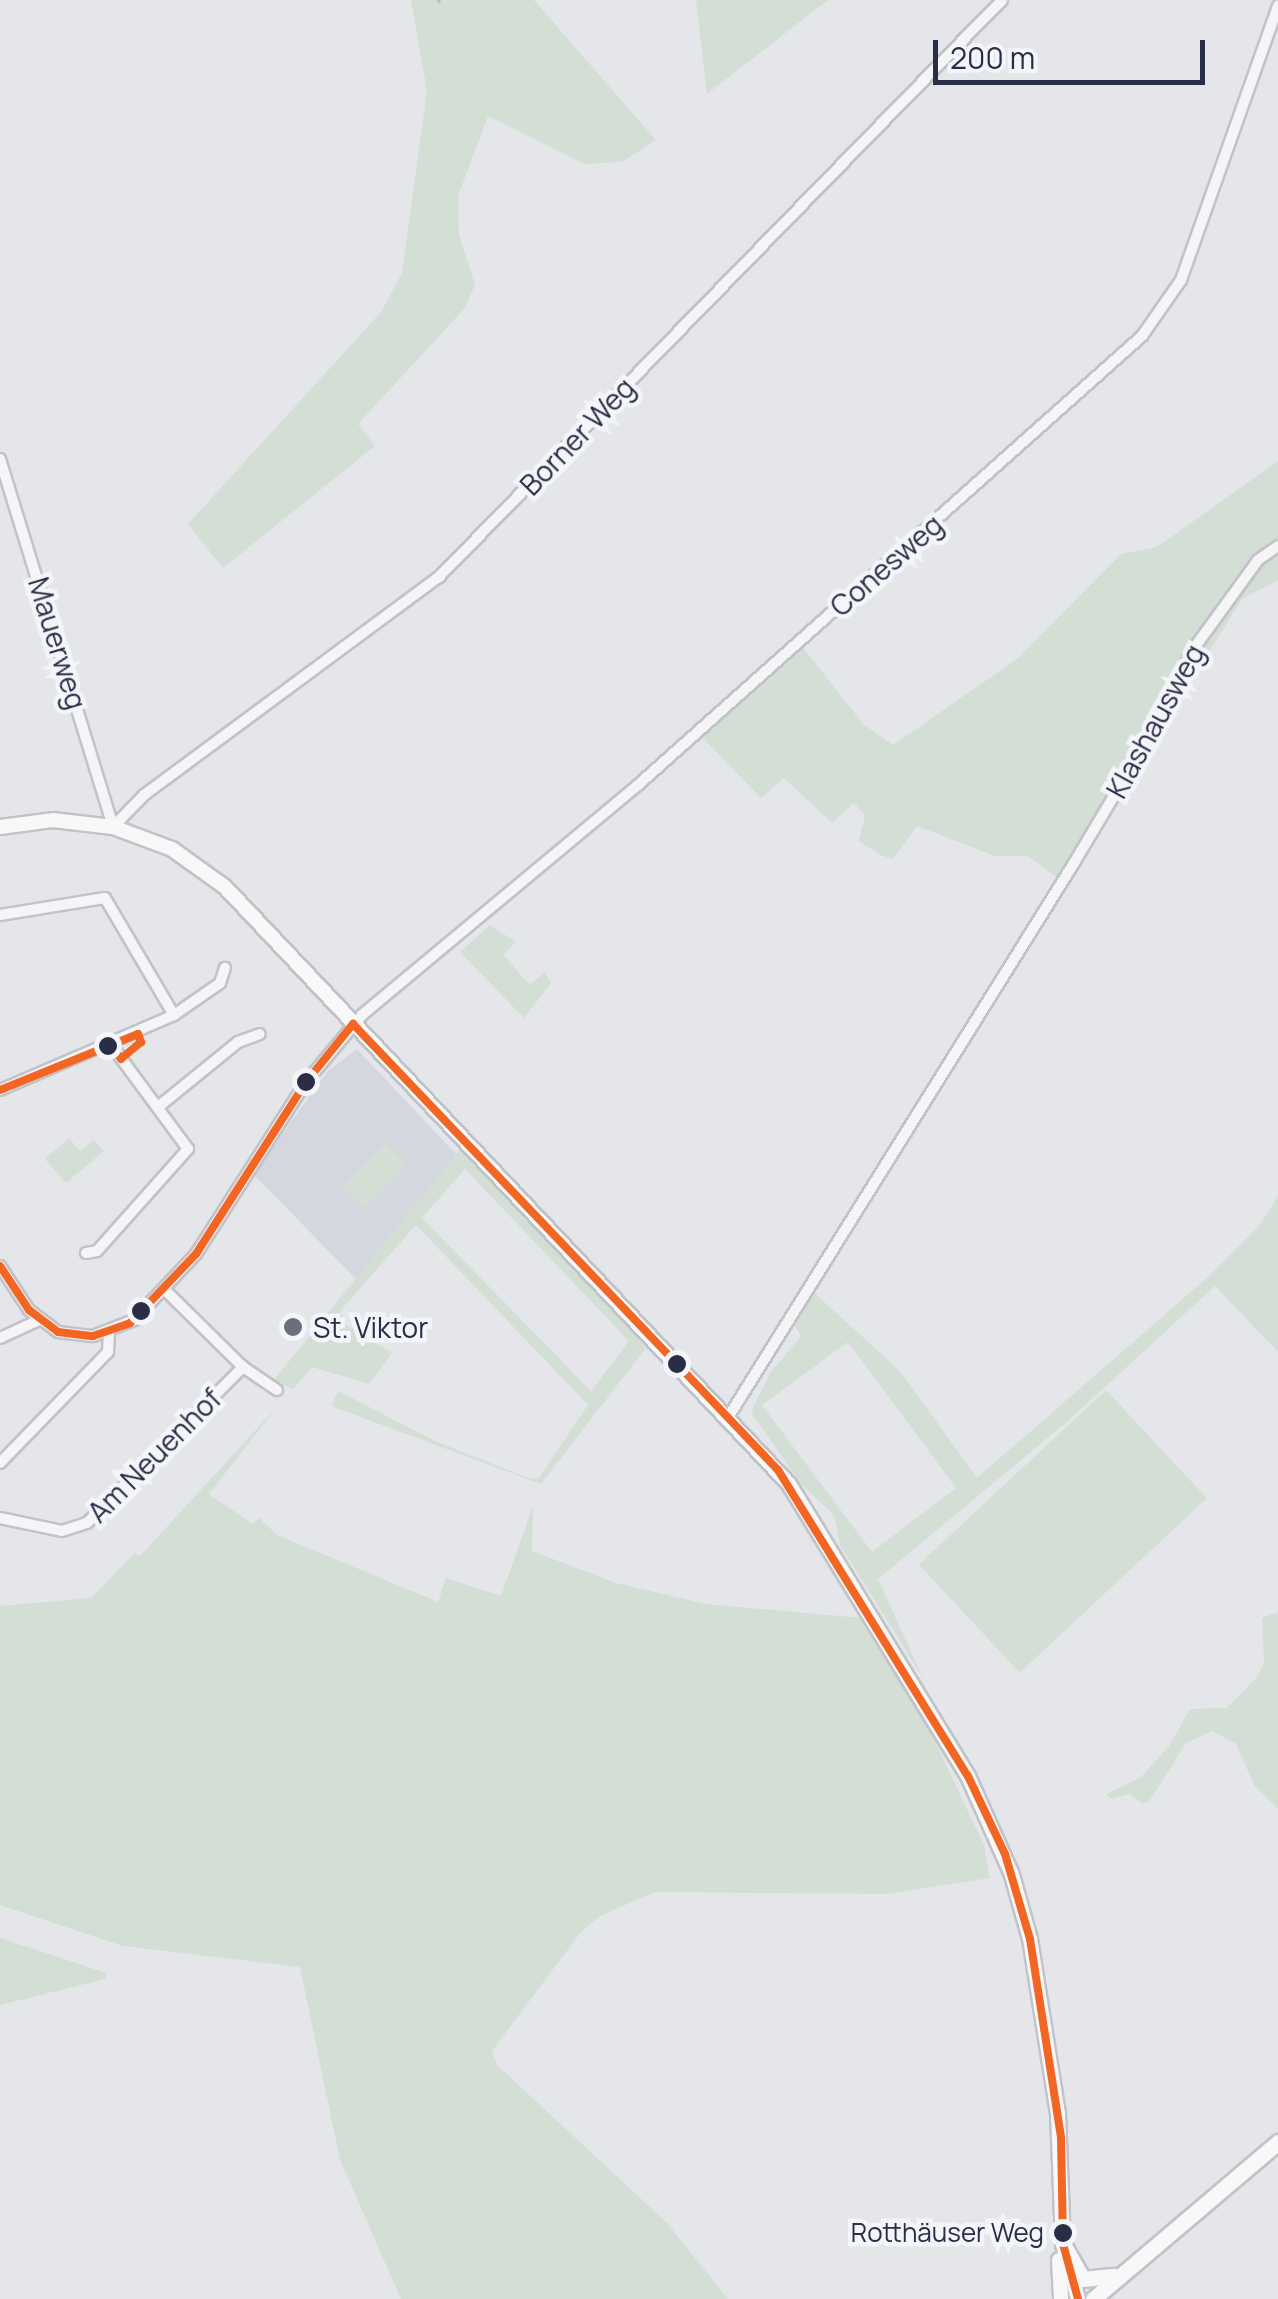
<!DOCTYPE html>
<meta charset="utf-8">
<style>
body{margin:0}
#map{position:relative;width:1278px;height:2299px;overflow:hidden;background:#e5e6ea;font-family:Manrope,sans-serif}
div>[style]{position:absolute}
.built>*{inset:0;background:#d5d7df}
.green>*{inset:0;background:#d3ded5;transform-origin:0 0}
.stream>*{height:2.5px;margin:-1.25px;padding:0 1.25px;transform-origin:1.25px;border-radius:1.25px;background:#b2bbd7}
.roads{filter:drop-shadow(2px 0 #c2c3c8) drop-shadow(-2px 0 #c2c3c8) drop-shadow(0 2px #c2c3c8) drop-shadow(0 -2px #c2c3c8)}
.street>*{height:10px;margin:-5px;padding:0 5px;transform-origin:5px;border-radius:5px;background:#f5f5f7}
.secondary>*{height:14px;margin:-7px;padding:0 7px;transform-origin:7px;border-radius:7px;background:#f8f8f8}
.primary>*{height:15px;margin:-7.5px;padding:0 7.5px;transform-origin:7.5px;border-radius:7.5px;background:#f8f8f8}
.bus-1>*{height:8px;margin:-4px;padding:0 4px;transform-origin:4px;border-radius:4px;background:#f26522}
.dots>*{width:28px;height:28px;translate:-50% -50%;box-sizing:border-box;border:5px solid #f3f5f9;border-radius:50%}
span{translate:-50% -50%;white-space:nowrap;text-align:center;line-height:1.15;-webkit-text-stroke:9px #f3f5f9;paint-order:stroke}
.bus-label{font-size:26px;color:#292d46}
.right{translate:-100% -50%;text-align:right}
.street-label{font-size:28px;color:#292d46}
.poi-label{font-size:28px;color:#292d46}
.left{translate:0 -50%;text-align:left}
.scale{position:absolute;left:933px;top:40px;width:272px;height:45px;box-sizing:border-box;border:5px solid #292d46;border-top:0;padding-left:12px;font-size:30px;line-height:35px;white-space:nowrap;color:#292d46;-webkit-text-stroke:8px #f3f5f9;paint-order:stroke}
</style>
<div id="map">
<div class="built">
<div style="clip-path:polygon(357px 1049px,456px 1154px,358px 1281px,253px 1174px,328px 1071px)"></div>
</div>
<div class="green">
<div style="clip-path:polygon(411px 0,534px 0,656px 140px,622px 162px,584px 164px,488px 116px,458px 196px,459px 235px,475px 285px,465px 308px,358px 424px,375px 446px,223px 568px,188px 524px,381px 312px,402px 273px,427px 91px)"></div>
<div style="clip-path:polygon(696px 0,828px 0,707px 94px)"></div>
<div style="clip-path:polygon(1278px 461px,1278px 545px,1205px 627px,1150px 734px,1061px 881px,1028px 856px,995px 856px,917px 826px,893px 859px,880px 855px,859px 841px,865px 815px,854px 803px,832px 823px,784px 778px,761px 798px,700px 735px,801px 645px,864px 725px,893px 745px,1017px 659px,1121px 554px,1157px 547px)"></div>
<div style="clip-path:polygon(1278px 547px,1278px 580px,1242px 599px,1151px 743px,1193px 651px,1259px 561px)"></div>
<div style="clip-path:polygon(490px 925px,516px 942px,503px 955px,530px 985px,545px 972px,551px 983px,524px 1018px,460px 952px)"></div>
<div style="clip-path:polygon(69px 1138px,80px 1151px,94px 1140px,104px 1151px,66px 1183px,45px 1159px)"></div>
<div style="left:385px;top:1143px;width:31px;height:62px;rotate:45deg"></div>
<div style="clip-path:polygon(evenodd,461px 1148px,649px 1344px,541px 1484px,331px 1406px,338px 1391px,435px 1441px,531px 1479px,539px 1478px,588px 1405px,416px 1225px,340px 1311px,345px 1324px,392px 1353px,369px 1384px,312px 1367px,293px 1389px,274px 1380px,461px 1148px,465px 1169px,629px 1341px,591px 1391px,422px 1218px,465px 1169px)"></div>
<div style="clip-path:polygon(evenodd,1278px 1196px,1278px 1352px,1215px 1286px,1068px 1421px,878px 1579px,923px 1678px,840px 1545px,834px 1515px,801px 1484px,751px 1412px,770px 1373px,801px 1336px,793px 1323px,811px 1290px,900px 1371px,977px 1478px,1207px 1278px,1259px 1226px,1278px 1196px,848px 1342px,956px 1488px,872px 1552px,762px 1405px,848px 1342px)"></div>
<div style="left:1106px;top:1390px;width:148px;height:256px;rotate:47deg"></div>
<div style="clip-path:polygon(277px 1407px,209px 1494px,253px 1524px,259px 1518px,277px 1535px,438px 1602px,446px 1578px,501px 1596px,533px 1506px,532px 1551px,616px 1583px,706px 1604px,862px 1618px,924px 1718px,984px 1845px,990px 1878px,887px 1894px,655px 1892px,600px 1916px,581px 1932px,492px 2051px,497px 2065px,667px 2223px,728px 2299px,401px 2299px,340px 2160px,300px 1967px,123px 1946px,0 1905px,0 1606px,91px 1598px,135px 1553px,140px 1556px)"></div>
<div style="clip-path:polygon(1278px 1612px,1278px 1809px,1254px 1785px,1236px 1744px,1212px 1731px,1186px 1743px,1150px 1800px,1143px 1804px,1129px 1794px,1111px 1799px,1106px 1794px,1140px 1778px,1169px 1746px,1190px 1709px,1227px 1708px,1258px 1676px,1264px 1662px,1262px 1618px)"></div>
<div style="clip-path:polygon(0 1938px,106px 1973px,105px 1979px,0 2005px)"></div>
</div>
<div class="stream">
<div style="left:439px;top:0;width:1px;rotate:90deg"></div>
</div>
<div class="roads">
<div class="street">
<div style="left:0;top:459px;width:384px;rotate:72.9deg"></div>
<div style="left:113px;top:827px;width:45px;rotate:-45.9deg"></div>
<div style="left:144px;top:795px;width:367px;rotate:-36.5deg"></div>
<div style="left:439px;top:577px;width:806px;rotate:-45.7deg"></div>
<div style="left:0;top:915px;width:106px;rotate:-9.2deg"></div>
<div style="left:105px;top:898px;width:136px;rotate:59.5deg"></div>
<div style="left:174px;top:1015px;width:56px;rotate:-34.8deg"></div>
<div style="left:220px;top:983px;width:16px;rotate:-72deg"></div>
<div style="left:0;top:1090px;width:189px;rotate:-23.3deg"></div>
<div style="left:158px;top:1107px;width:103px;rotate:-39.1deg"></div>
<div style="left:238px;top:1042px;width:23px;rotate:-20deg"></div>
<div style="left:86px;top:1253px;width:11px;rotate:-10deg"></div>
<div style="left:97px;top:1251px;width:137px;rotate:-48.3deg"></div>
<div style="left:188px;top:1149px;width:128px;rotate:-126.4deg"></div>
<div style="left:0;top:1266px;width:53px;rotate:56.6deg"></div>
<div style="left:29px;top:1310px;width:36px;rotate:37deg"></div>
<div style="left:58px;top:1332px;width:35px;rotate:7deg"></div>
<div style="left:93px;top:1336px;width:44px;rotate:-21.3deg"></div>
<div style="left:134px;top:1320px;width:91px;rotate:-46.8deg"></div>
<div style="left:196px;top:1254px;width:204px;rotate:-57.4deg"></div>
<div style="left:306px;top:1082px;width:87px;rotate:-50.1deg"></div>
<div style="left:362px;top:1015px;width:359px;rotate:-39.8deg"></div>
<div style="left:638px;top:785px;width:675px;rotate:-41.7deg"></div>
<div style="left:1142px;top:336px;width:68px;rotate:-55.1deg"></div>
<div style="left:1181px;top:280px;width:291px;rotate:-70.5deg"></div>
<div style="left:0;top:1338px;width:43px;rotate:-24.8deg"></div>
<div style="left:243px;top:1367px;width:41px;rotate:34.1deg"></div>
<div style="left:729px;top:1416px;width:652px;rotate:-58.04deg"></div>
<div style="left:1074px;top:863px;width:150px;rotate:-59.2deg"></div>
<div style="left:1151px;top:734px;width:93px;rotate:-63.7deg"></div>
<div style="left:1192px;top:651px;width:112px;rotate:-54deg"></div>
<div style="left:1258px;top:560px;width:24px;rotate:-35deg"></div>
<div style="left:0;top:1463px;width:155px;rotate:-45.8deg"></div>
<div style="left:108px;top:1352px;width:19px;rotate:-87deg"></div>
<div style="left:0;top:1518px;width:63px;rotate:11.8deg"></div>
<div style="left:62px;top:1531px;width:26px;rotate:-18deg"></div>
<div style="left:87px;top:1523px;width:221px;rotate:-45deg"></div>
<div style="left:243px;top:1367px;width:110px;rotate:-135.4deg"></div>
</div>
<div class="secondary">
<div style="left:0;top:827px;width:53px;rotate:-7.5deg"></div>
<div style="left:53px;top:820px;width:60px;rotate:6.7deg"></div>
<div style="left:113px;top:827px;width:63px;rotate:20.4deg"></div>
<div style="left:172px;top:849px;width:65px;rotate:35.6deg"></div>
<div style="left:225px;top:887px;width:821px;rotate:46.63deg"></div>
<div style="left:789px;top:1484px;width:342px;rotate:58.5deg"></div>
<div style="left:968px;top:1776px;width:108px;rotate:66deg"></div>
<div style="left:1012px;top:1875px;width:66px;rotate:74.3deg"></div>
<div style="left:1030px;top:1939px;width:176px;rotate:80.9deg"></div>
<div style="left:1058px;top:2113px;width:131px;rotate:87.8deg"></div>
<div style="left:1063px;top:2244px;width:57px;rotate:74.7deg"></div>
<div style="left:1059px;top:2260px;width:39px;rotate:87deg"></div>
</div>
<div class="primary">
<div style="left:1063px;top:2244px;width:40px;rotate:60.3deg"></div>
<div style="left:1083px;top:2279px;width:31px;rotate:-6deg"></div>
<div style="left:1093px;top:2299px;width:243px;rotate:-40.3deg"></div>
</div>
</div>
<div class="bus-1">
<div style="left:353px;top:1024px;width:616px;rotate:46.38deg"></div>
<div style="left:778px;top:1470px;width:360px;rotate:58.2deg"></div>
<div style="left:968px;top:1776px;width:86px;rotate:64.6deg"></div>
<div style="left:1005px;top:1854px;width:89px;rotate:73.6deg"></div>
<div style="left:1030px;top:1939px;width:201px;rotate:81.1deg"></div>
<div style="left:1061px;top:2138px;width:106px;rotate:88.9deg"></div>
<div style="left:1063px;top:2244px;width:57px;rotate:74.7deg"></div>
<div style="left:0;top:1090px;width:149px;rotate:-22.1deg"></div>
<div style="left:138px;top:1034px;width:9px;rotate:69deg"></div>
<div style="left:141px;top:1042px;width:26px;rotate:140deg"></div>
<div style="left:121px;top:1059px;width:16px;rotate:-125deg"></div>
<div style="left:0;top:1266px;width:53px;rotate:56.6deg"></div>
<div style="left:29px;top:1310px;width:36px;rotate:37deg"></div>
<div style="left:58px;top:1332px;width:35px;rotate:7deg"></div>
<div style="left:93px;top:1336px;width:39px;rotate:-19deg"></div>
<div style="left:130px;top:1323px;width:95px;rotate:-46.3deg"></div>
<div style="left:196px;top:1254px;width:204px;rotate:-57.4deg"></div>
<div style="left:306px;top:1082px;width:75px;rotate:-51deg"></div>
</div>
<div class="dots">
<div style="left:108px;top:1046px;background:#292d46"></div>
<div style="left:306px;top:1082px;background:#292d46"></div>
<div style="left:141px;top:1311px;background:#292d46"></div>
<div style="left:293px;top:1327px;background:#6b6e7f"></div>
<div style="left:677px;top:1364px;background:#292d46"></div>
<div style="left:1063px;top:2233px;background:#292d46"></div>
</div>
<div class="bus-label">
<span class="right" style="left:1044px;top:2233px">Rotthäuser Weg</span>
</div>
<div class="street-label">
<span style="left:577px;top:436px;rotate:-46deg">Borner Weg</span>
<span style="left:886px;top:565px;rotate:-41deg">Conesweg</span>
<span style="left:58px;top:643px;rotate:73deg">Mauerweg</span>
<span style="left:1155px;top:721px;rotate:-61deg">Klashausweg</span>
<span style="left:154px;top:1455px;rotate:-45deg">Am Neuenhof</span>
</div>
<div class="poi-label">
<span class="left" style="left:313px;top:1327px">St. Viktor</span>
</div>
<div class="scale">200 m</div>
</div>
